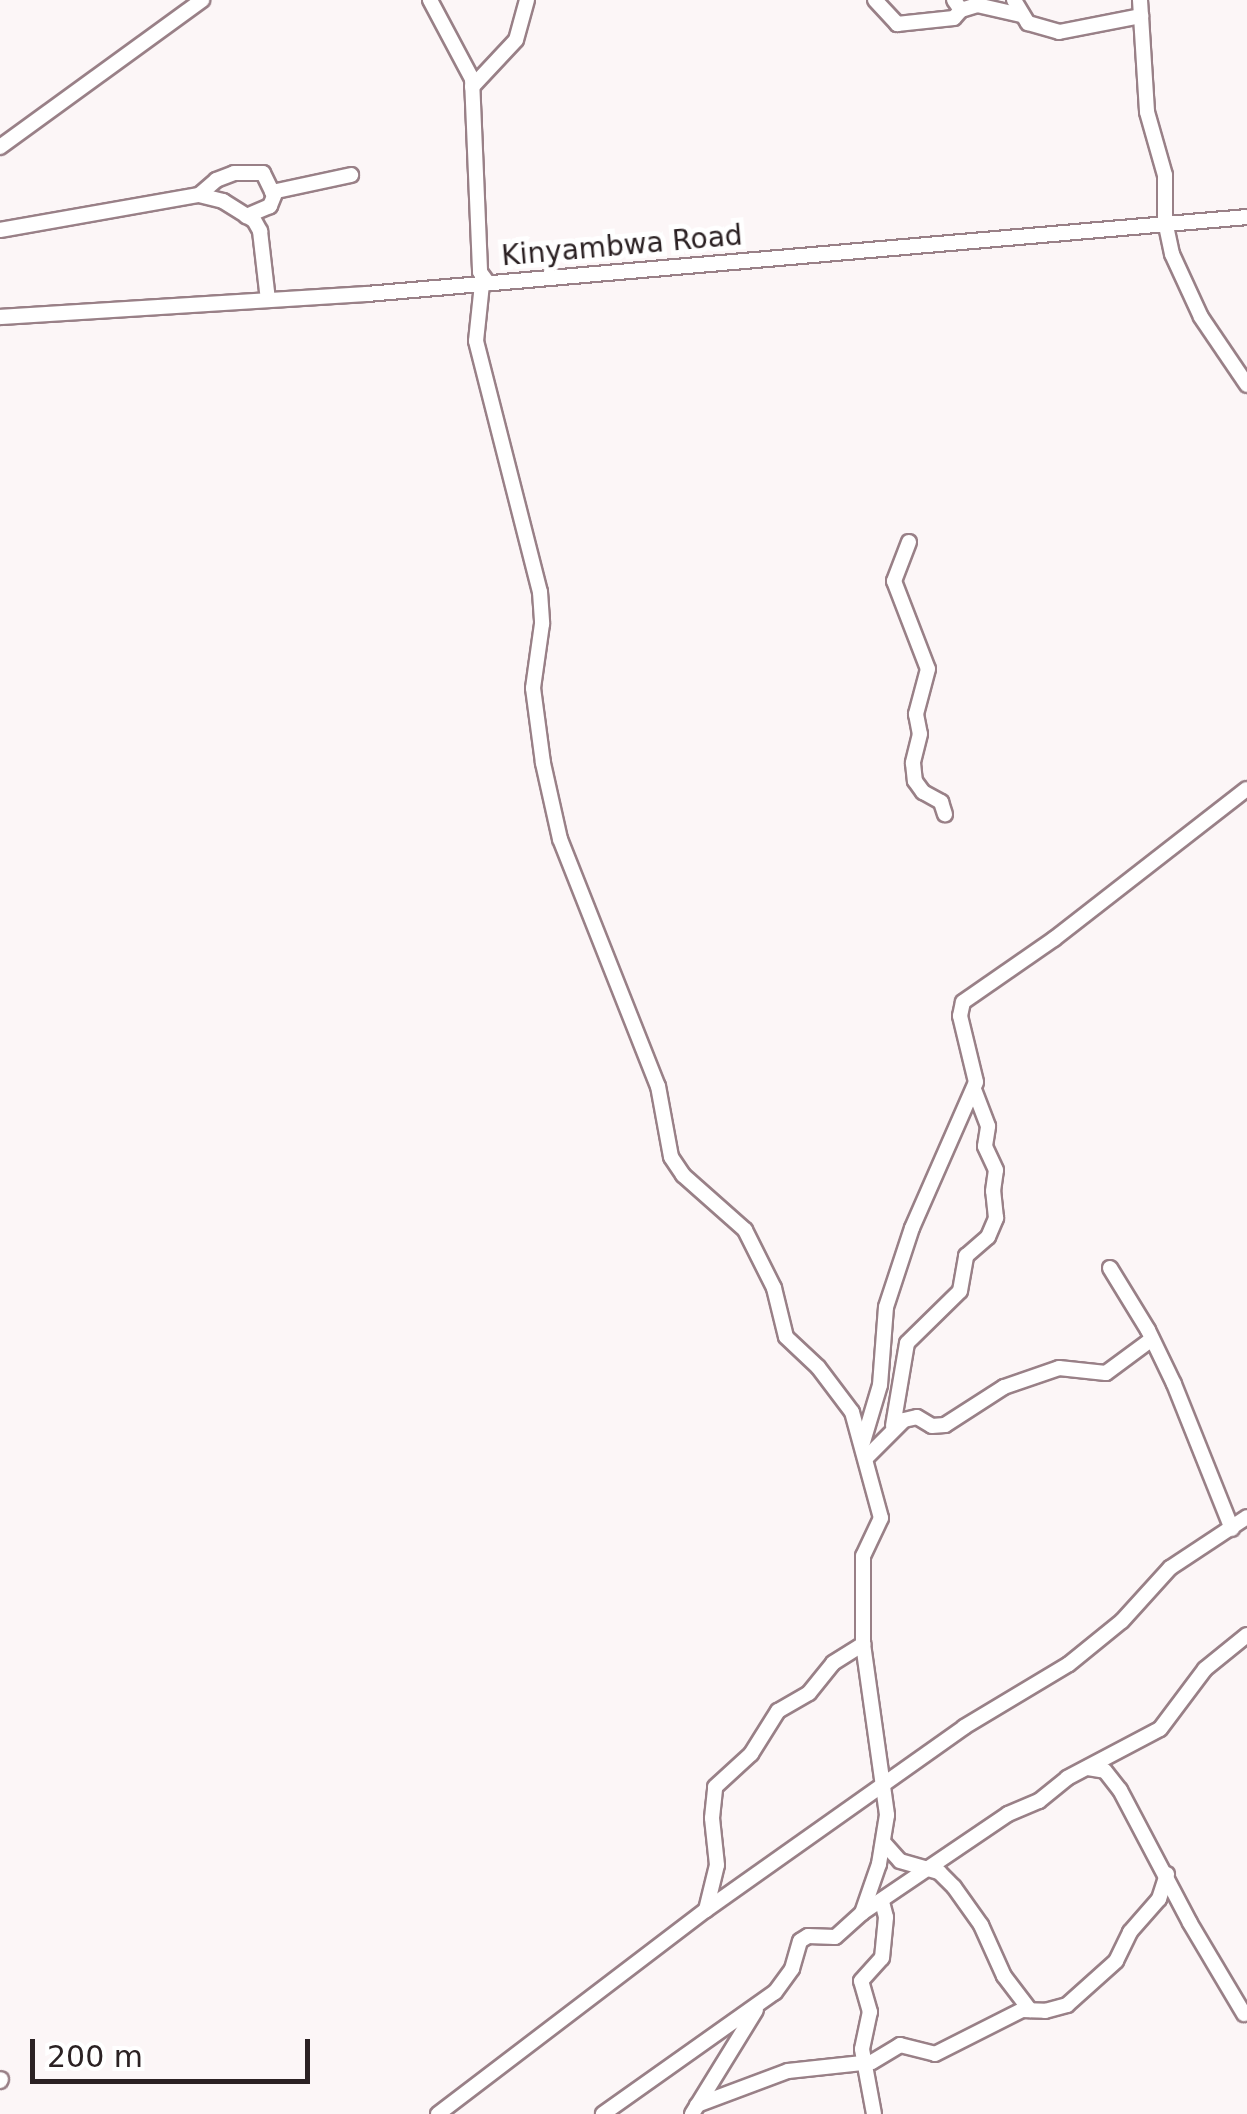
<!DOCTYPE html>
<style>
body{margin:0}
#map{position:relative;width:1247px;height:2114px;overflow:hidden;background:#fcf6f7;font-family:"DejaVu Sans",sans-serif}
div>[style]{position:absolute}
.roads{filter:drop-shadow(2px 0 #998087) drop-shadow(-2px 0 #998087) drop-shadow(0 2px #998087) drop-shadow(0 -2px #998087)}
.minor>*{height:14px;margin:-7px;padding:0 7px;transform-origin:7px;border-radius:7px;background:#fff}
span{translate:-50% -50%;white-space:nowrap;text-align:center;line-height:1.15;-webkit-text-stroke:10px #fff;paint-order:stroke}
.street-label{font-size:28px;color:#2b2123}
.scale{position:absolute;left:30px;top:2039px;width:280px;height:45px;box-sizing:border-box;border:5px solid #2b2123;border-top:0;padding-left:12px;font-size:30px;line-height:35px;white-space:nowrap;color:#2b2123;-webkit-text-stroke:8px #fff;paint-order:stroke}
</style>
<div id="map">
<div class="roads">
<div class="minor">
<div style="left:430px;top:0;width:89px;rotate:62deg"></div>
<div style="left:472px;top:79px;width:193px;rotate:87.6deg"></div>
<div style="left:480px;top:272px;width:14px;rotate:54deg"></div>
<div style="left:875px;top:0;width:33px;rotate:47deg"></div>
<div style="left:897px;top:24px;width:57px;rotate:-6deg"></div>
<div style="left:954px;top:18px;width:11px;rotate:-49deg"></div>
<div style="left:954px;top:0;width:12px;rotate:55deg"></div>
<div style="left:961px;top:10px;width:17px;rotate:-17deg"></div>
<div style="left:977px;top:5px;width:45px;rotate:12.8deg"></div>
<div style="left:1014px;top:0;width:27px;rotate:59deg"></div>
<div style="left:1028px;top:23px;width:32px;rotate:16deg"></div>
<div style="left:1059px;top:32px;width:84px;rotate:-11deg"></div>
<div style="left:1140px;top:0;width:112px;rotate:86.4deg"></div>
<div style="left:1147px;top:112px;width:66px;rotate:74.1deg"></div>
<div style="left:1165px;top:175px;width:46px;rotate:90deg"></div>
<div style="left:1165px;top:221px;width:34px;rotate:78deg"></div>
<div style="left:1172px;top:254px;width:69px;rotate:65.3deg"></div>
<div style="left:1201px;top:317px;width:82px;rotate:55.9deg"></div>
<div style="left:472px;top:87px;width:64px;rotate:-46.9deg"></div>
<div style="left:516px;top:40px;width:41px;rotate:-74.6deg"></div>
<div style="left:0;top:147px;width:250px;rotate:-36deg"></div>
<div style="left:272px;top:192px;width:81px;rotate:-12.1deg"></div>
<div style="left:199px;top:195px;width:23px;rotate:-41deg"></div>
<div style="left:216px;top:180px;width:19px;rotate:-21deg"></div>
<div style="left:234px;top:173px;width:29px"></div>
<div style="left:263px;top:173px;width:25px;rotate:64deg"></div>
<div style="left:274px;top:196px;width:11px;rotate:112deg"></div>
<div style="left:270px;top:206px;width:26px;rotate:157deg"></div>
<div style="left:0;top:230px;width:202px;rotate:-10deg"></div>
<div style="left:199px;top:195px;width:25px;rotate:14deg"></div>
<div style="left:223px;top:201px;width:36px;rotate:32deg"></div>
<div style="left:254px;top:220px;width:13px;rotate:61deg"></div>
<div style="left:260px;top:231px;width:69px;rotate:83.4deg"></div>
<div style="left:482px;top:284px;width:57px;rotate:96deg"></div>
<div style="left:476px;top:341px;width:259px;rotate:75.7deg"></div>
<div style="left:540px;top:592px;width:32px;rotate:86deg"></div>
<div style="left:542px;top:624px;width:65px;rotate:98deg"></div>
<div style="left:533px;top:688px;width:76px;rotate:82.4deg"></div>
<div style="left:543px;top:763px;width:78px;rotate:77.4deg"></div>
<div style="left:560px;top:839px;width:266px;rotate:68.4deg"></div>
<div style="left:658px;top:1086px;width:72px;rotate:79.6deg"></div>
<div style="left:671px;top:1157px;width:22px;rotate:56deg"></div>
<div style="left:683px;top:1175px;width:83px;rotate:41.6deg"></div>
<div style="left:745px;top:1230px;width:65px;rotate:63.4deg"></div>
<div style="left:774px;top:1288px;width:50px;rotate:76.2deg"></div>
<div style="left:786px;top:1337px;width:44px;rotate:43.2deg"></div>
<div style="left:818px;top:1367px;width:56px;rotate:52.9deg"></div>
<div style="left:852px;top:1412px;width:110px;rotate:74.7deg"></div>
<div style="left:881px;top:1518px;width:42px;rotate:115.3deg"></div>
<div style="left:863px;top:1556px;width:88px;rotate:90deg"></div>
<div style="left:863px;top:1644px;width:173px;rotate:82deg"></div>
<div style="left:887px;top:1815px;width:50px;rotate:99.3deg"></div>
<div style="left:879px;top:1864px;width:52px;rotate:109.1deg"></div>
<div style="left:862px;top:1913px;width:36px;rotate:138deg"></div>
<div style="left:835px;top:1937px;width:27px;rotate:-178deg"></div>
<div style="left:808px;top:1936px;width:9px;rotate:148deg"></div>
<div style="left:800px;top:1941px;width:29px;rotate:106deg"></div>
<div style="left:792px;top:1969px;width:29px;rotate:126deg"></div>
<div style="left:775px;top:1992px;width:211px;rotate:144.7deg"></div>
<div style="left:0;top:317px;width:368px;rotate:-3.6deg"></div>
<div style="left:367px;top:294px;width:883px;rotate:-5deg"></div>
<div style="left:909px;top:542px;width:42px;rotate:111deg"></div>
<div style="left:894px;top:581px;width:94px;rotate:68.9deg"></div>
<div style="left:928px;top:669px;width:47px;rotate:104.9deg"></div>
<div style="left:916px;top:714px;width:20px;rotate:79deg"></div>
<div style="left:920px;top:734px;width:30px;rotate:104deg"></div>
<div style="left:913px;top:763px;width:18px;rotate:84deg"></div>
<div style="left:915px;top:781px;width:14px;rotate:54deg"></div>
<div style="left:923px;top:792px;width:21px;rotate:29deg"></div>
<div style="left:941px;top:802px;width:13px;rotate:72deg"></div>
<div style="left:1110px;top:1268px;width:73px;rotate:58.5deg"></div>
<div style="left:1148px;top:1330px;width:60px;rotate:64.3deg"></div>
<div style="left:1174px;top:1384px;width:156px;rotate:68.2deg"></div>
<div style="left:893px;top:1426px;width:84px;rotate:-80.4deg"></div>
<div style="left:907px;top:1343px;width:74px;rotate:-44.5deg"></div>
<div style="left:960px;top:1291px;width:36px;rotate:-80deg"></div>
<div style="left:966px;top:1256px;width:29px;rotate:-41deg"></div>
<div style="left:988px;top:1237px;width:21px;rotate:-67deg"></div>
<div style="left:996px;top:1218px;width:27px;rotate:-96deg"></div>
<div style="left:993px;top:1191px;width:21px;rotate:-82deg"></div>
<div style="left:996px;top:1170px;width:26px;rotate:-115deg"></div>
<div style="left:985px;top:1146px;width:20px;rotate:-81deg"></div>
<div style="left:988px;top:1126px;width:39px;rotate:-111deg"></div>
<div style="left:863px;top:1442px;width:59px;rotate:-73.4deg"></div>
<div style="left:880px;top:1385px;width:78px;rotate:-85.6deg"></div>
<div style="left:886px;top:1307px;width:83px;rotate:-71.8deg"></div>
<div style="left:912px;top:1228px;width:159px;rotate:-66.3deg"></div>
<div style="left:976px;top:1082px;width:68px;rotate:-103.6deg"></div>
<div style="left:960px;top:1016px;width:14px;rotate:-78deg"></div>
<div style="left:963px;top:1002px;width:111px;rotate:-34.7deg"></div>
<div style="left:1054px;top:939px;width:244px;rotate:-37.9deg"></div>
<div style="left:867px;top:1457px;width:52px;rotate:-45deg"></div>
<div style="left:904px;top:1420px;width:13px;rotate:-13deg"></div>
<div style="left:917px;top:1417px;width:17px;rotate:31deg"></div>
<div style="left:932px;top:1426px;width:13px;rotate:-4deg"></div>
<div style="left:945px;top:1425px;width:70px;rotate:-32.8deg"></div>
<div style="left:1004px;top:1387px;width:58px;rotate:-19.1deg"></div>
<div style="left:1059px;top:1368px;width:47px;rotate:6.1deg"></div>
<div style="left:1106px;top:1373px;width:57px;rotate:-36.5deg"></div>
<div style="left:1088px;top:1768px;width:17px;rotate:10deg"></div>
<div style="left:1105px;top:1771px;width:24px;rotate:52deg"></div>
<div style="left:1120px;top:1790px;width:150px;rotate:62.2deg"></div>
<div style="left:1190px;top:1923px;width:106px;rotate:59.3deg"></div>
<div style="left:883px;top:1842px;width:25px;rotate:48deg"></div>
<div style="left:900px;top:1861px;width:41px;rotate:15.8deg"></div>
<div style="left:939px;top:1872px;width:21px;rotate:45deg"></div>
<div style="left:954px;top:1887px;width:47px;rotate:54.6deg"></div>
<div style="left:981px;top:1925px;width:56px;rotate:65.7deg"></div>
<div style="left:1004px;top:1976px;width:43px;rotate:52.6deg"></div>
<div style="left:706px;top:1910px;width:46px;rotate:-76.3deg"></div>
<div style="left:717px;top:1865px;width:47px;rotate:-96.1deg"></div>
<div style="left:712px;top:1818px;width:31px;rotate:-84deg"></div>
<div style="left:715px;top:1787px;width:49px;rotate:-42.5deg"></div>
<div style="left:751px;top:1754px;width:51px;rotate:-57.9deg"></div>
<div style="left:778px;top:1711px;width:36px;rotate:-30deg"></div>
<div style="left:809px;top:1693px;width:38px;rotate:-51deg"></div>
<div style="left:833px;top:1663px;width:36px;rotate:-32deg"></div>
<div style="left:862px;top:1913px;width:176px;rotate:-34.1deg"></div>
<div style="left:1008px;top:1814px;width:34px;rotate:-23deg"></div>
<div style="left:1039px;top:1801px;width:36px;rotate:-39deg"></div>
<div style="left:1067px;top:1778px;width:105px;rotate:-27.8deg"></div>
<div style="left:1160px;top:1729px;width:75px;rotate:-53.1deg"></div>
<div style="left:1205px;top:1669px;width:54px;rotate:-39deg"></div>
<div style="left:0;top:2081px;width:2px;rotate:-63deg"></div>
<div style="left:697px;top:2105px;width:97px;rotate:-20.5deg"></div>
<div style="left:788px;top:2071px;width:84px;rotate:-6.1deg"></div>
<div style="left:872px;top:2062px;width:33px;rotate:-31deg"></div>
<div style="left:900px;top:2045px;width:36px;rotate:14deg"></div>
<div style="left:935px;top:2054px;width:97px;rotate:-26.8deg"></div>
<div style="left:1022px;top:2010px;width:23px;rotate:2deg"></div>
<div style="left:1045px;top:2011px;width:23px;rotate:-15deg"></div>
<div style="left:1067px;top:2005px;width:66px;rotate:-41.9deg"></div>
<div style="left:1116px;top:1961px;width:32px;rotate:-64deg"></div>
<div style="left:1130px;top:1932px;width:44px;rotate:-48.7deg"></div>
<div style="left:1159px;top:1899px;width:26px;rotate:-72deg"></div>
<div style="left:438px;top:2114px;width:337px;rotate:-37.3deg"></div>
<div style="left:706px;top:1910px;width:316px;rotate:-35.3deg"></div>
<div style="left:964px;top:1727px;width:122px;rotate:-31deg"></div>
<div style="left:1069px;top:1664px;width:68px;rotate:-39.1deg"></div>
<div style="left:1122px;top:1621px;width:72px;rotate:-47.8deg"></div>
<div style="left:1170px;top:1568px;width:92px;rotate:-33.5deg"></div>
<div style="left:692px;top:2114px;width:122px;rotate:-58.4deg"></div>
<div style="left:874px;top:2114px;width:66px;rotate:-100.5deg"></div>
<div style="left:862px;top:2049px;width:38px;rotate:-78deg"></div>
<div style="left:870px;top:2012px;width:32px;rotate:-106deg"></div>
<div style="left:861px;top:1981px;width:31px;rotate:-48deg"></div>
<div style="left:882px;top:1958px;width:41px;rotate:-84.4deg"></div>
<div style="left:886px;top:1917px;width:16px;rotate:-105deg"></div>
</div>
</div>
<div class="street-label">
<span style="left:622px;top:246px;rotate:-5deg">Kinyambwa Road</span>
</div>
<div class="scale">200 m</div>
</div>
